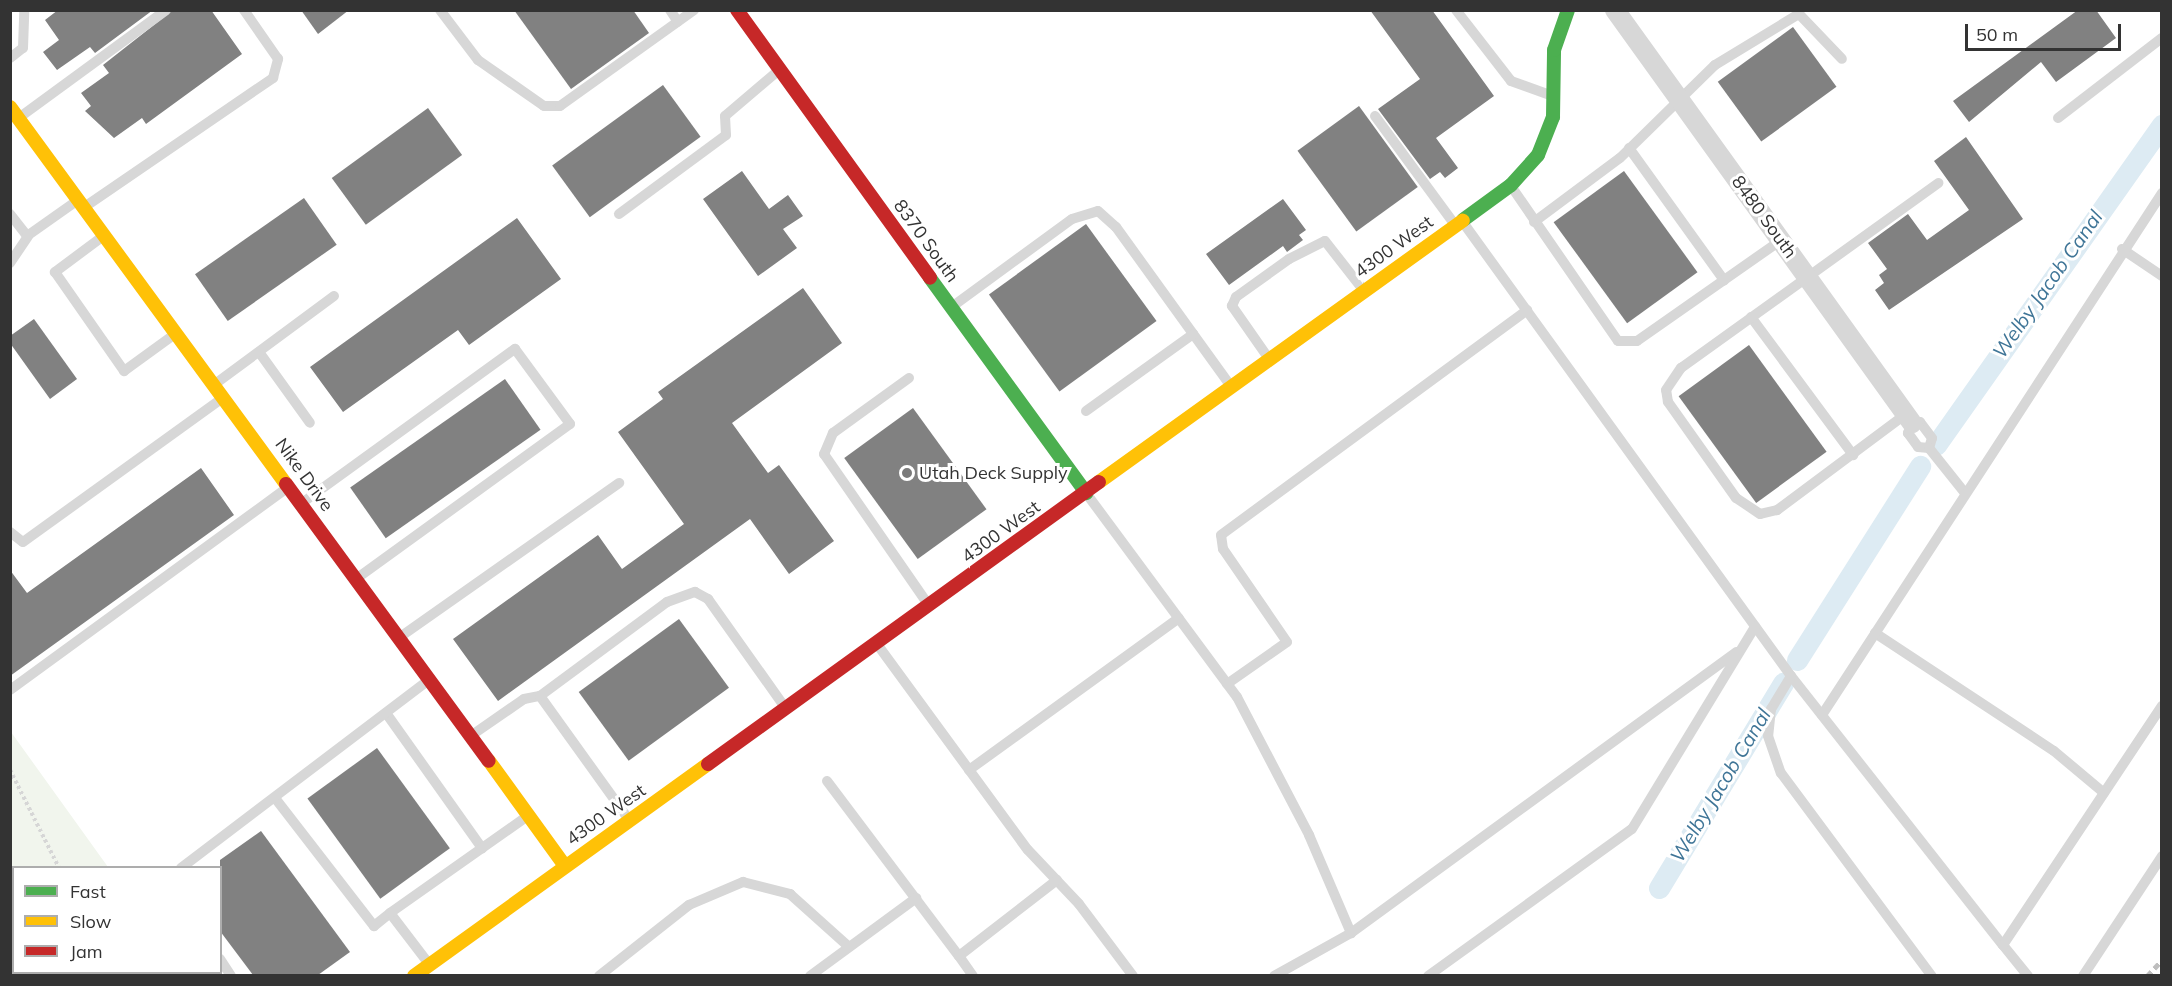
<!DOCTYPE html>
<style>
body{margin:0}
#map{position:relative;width:2172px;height:986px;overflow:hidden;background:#fff;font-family:Mulish,sans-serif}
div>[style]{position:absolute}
.green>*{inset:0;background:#f1f5ed}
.canal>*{height:21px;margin:-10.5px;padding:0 10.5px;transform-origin:10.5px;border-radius:10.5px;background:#ddebf3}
.building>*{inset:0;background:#818181;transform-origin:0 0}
.path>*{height:4px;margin-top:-2px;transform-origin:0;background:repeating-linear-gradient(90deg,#d6d6d6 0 3px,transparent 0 6px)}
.lane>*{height:10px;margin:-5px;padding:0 5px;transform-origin:5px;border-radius:5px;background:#d7d7d7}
.street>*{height:20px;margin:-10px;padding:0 10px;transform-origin:10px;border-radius:10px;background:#d7d7d7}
.fast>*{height:14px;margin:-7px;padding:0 7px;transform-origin:7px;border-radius:7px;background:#4caf50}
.slow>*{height:14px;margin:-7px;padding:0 7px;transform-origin:7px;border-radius:7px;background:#ffc107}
.jam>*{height:14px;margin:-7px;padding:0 7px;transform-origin:7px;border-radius:7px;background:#c62828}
.rail>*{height:4.5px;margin-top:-2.25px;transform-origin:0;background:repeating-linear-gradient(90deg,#bebebe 0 6px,transparent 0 10.5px)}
.dots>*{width:16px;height:16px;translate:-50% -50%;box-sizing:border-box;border:3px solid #fff;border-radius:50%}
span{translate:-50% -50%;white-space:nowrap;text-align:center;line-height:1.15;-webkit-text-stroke:6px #fff;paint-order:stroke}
.street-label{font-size:18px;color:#333}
.poi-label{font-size:18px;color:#333}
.left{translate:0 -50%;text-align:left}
.water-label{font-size:20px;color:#3f7597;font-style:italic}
.frame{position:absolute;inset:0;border:12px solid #333;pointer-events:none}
.legend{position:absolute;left:12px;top:866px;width:210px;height:108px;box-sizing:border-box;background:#fff;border:2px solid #adadad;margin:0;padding:8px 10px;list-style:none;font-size:18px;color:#333}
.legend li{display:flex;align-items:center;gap:12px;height:30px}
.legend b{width:30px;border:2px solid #adadad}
.scale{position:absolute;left:1965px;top:24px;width:156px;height:27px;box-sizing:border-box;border:3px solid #333;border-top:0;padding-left:8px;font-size:18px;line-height:21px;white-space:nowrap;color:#333;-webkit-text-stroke:4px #fff;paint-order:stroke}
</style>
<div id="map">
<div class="green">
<div style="clip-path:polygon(11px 732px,108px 867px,14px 868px,14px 972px,186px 975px,11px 975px)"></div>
</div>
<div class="canal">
<div style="left:1936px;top:445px;width:392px;rotate:-54.8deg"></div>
<div style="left:1797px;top:660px;width:230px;rotate:-57.6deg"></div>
<div style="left:1659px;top:888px;width:240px;rotate:-58.8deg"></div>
</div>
<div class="building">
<div style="clip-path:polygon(58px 10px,153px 10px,95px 53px,90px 47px,57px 70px,43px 52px,59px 40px,45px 20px)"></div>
<div style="clip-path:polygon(173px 10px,211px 10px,242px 54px,146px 124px,142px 118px,114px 138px,85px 111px,91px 106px,81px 93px,109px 73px,103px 65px)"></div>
<div style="clip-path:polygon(301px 10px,349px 10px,318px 34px)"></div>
<div style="clip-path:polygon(514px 10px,633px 10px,649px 33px,571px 89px)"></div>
<div style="clip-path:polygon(1370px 10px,1432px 10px,1494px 96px,1436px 138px,1458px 168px,1445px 178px,1440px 172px,1430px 179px,1378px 109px,1420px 79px)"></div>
<div style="clip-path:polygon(2078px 10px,2096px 10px,2116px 38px,2056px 82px,2041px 62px,1969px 122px,1953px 101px)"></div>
<div style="left:1793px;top:27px;width:74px;height:93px;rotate:54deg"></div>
<div style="left:663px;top:85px;width:64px;height:137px;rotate:54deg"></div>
<div style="left:1359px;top:106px;width:100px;height:76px;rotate:54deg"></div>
<div style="left:428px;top:108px;width:58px;height:119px;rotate:54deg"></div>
<div style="clip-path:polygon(1966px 137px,2023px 219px,1889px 310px,1875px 290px,1884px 283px,1879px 275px,1887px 269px,1868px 243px,1908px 214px,1927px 240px,1969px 210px,1934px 161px)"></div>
<div style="clip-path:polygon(742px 171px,769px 209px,788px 195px,803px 216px,783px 229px,797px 248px,758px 276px,703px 199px)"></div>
<div style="left:1624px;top:171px;width:125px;height:87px;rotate:54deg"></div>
<div style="left:304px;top:198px;width:57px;height:133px;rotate:55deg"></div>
<div style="clip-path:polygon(1283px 199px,1306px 230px,1299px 235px,1303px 240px,1287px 252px,1283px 246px,1229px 285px,1206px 254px)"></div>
<div style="clip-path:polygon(517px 218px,561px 279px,469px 345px,458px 330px,343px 412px,310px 367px)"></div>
<div style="left:1086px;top:224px;width:120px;height:120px;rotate:54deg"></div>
<div style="clip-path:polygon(803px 288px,842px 343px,732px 423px,768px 473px,779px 465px,834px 541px,789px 574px,750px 519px,498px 701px,453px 639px,598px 535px,622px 569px,684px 524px,618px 432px,663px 399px,658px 392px)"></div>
<div style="clip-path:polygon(34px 319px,77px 379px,50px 399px,10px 343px,10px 336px)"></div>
<div style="left:1749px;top:345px;width:132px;height:87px;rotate:54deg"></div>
<div style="left:505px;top:379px;width:62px;height:189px;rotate:55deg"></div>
<div style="left:913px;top:408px;width:125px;height:85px;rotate:54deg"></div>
<div style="clip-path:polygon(201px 468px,234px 515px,10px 676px,10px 570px,27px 593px)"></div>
<div style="left:679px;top:619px;width:85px;height:124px;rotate:54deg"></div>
<div style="left:377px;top:748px;width:124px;height:86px;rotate:54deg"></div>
<div style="clip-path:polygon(261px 831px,350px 952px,318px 975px,253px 975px,220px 931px,220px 860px)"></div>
</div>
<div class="path">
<div style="left:10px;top:770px;width:110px;rotate:63.4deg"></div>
<div style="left:140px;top:972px;width:4px;rotate:63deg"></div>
</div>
<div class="lane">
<div style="left:440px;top:10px;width:63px;rotate:52.8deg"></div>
<div style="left:478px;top:60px;width:80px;rotate:34.9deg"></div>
<div style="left:544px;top:106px;width:16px"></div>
<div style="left:560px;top:106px;width:165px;rotate:-35.6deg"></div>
<div style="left:670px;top:10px;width:14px;rotate:56deg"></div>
<div style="left:1456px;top:10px;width:90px;rotate:52.2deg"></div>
<div style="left:1511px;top:81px;width:45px;rotate:19.7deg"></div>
<div style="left:10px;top:58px;width:16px;rotate:-38deg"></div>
<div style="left:23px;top:48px;width:38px;rotate:-88deg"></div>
<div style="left:1375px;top:116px;width:135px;rotate:53.7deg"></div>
<div style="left:20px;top:117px;width:181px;rotate:-36.2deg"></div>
<div style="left:2058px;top:118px;width:131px;rotate:-37.6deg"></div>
<div style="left:1629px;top:148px;width:163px;rotate:54.3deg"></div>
<div style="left:1511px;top:186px;width:188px;rotate:55.4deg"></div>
<div style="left:1618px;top:341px;width:19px"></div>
<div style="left:1637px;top:341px;width:176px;rotate:-35deg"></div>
<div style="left:86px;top:206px;width:227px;rotate:-34.4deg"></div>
<div style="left:273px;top:78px;width:20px;rotate:-75deg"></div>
<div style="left:278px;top:59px;width:60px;rotate:-124.8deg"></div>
<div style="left:10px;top:214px;width:28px;rotate:52deg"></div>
<div style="left:27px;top:236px;width:62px;rotate:-35.2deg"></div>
<div style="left:619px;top:214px;width:133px;rotate:-36.4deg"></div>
<div style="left:726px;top:135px;width:19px;rotate:-93deg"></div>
<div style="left:725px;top:116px;width:71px;rotate:-40.4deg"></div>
<div style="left:1462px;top:221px;width:561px;rotate:54.13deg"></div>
<div style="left:1791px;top:676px;width:342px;rotate:51.8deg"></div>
<div style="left:1534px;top:222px;width:107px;rotate:-36.7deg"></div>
<div style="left:1620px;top:158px;width:133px;rotate:-44.4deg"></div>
<div style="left:1715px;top:65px;width:98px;rotate:-31.3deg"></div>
<div style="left:1799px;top:14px;width:62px;rotate:46.3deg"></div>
<div style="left:102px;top:237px;width:59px;rotate:143.3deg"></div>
<div style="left:55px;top:272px;width:121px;rotate:55.1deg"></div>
<div style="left:124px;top:371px;width:63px;rotate:-36deg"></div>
<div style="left:2122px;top:249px;width:48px;rotate:34deg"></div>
<div style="left:10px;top:263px;width:32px;rotate:-56deg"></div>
<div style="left:953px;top:306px;width:147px;rotate:-36.2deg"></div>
<div style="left:1072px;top:219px;width:27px;rotate:-17deg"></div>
<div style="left:1098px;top:211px;width:24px;rotate:42deg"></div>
<div style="left:1116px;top:227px;width:195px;rotate:54.2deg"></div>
<div style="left:1751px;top:317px;width:172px;rotate:53.5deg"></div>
<div style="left:259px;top:352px;width:87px;rotate:54.3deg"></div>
<div style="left:1269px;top:359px;width:65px;rotate:-124.9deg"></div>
<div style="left:1232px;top:306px;width:10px;rotate:-66deg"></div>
<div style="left:1236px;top:297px;width:65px;rotate:-35.6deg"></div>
<div style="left:1289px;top:259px;width:40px;rotate:-26.6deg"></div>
<div style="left:1325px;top:241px;width:63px;rotate:52deg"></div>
<div style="left:909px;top:378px;width:94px;rotate:144.1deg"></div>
<div style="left:833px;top:433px;width:23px;rotate:113deg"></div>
<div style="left:824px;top:454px;width:181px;rotate:55.3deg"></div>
<div style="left:215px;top:384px;width:148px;rotate:-36.5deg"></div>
<div style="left:1086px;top:411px;width:132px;rotate:-35.7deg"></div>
<div style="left:1906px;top:414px;width:161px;rotate:143.3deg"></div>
<div style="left:1777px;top:510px;width:17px;rotate:167deg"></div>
<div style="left:1760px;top:514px;width:29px;rotate:-146deg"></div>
<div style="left:1736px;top:498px;width:118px;rotate:-125.3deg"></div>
<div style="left:1668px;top:402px;width:12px;rotate:-99deg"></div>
<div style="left:1666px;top:390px;width:27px;rotate:-56deg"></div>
<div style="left:1681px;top:368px;width:317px;rotate:-35.7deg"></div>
<div style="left:1929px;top:448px;width:10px;rotate:-73deg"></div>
<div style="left:1932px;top:438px;width:20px;rotate:-127deg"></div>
<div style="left:1920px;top:422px;width:8px;rotate:173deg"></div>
<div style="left:1912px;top:423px;width:11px;rotate:112deg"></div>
<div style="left:1908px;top:433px;width:17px;rotate:54deg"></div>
<div style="left:1918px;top:447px;width:11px;rotate:5deg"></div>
<div style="left:1929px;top:448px;width:58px;rotate:51.3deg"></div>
<div style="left:1086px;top:493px;width:254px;rotate:53.5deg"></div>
<div style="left:1237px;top:697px;width:156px;rotate:62.4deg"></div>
<div style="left:1309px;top:835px;width:107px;rotate:66.8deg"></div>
<div style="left:1351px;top:933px;width:88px;rotate:150.8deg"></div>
<div style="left:302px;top:503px;width:263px;rotate:-35.9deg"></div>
<div style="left:515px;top:349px;width:93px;rotate:53.7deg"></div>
<div style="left:570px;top:424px;width:263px;rotate:144.1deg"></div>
<div style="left:10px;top:532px;width:16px;rotate:38deg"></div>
<div style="left:23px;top:542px;width:244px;rotate:-35.8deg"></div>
<div style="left:1875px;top:633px;width:214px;rotate:33.4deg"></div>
<div style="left:2054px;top:751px;width:65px;rotate:40deg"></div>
<div style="left:400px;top:637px;width:268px;rotate:-35.1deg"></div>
<div style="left:877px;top:644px;width:255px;rotate:53.8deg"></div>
<div style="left:1028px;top:850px;width:74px;rotate:46.6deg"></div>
<div style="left:1079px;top:904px;width:90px;rotate:53.1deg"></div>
<div style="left:1791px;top:676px;width:39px;rotate:121deg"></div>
<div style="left:1771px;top:709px;width:27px;rotate:96deg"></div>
<div style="left:1768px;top:736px;width:39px;rotate:71deg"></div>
<div style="left:1781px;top:773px;width:253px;rotate:53.4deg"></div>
<div style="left:1227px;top:684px;width:73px;rotate:-35deg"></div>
<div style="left:1287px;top:642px;width:113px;rotate:-124.5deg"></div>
<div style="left:1223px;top:549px;width:14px;rotate:-98deg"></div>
<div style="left:1221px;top:535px;width:380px;rotate:-36.3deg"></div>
<div style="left:10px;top:690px;width:343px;rotate:-36.1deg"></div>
<div style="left:540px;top:696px;width:153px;rotate:54.3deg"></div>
<div style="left:386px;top:713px;width:166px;rotate:54.6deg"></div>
<div style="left:1822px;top:715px;width:623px;rotate:-56.92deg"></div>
<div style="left:472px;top:735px;width:63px;rotate:-34.7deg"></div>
<div style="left:524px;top:699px;width:16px;rotate:-11deg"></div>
<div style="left:540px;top:696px;width:158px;rotate:-36.5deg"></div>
<div style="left:667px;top:602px;width:30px;rotate:-20deg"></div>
<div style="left:695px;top:592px;width:15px;rotate:28deg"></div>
<div style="left:708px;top:599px;width:131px;rotate:54.6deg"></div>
<div style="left:969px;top:770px;width:259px;rotate:-35.9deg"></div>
<div style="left:827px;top:781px;width:219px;rotate:53deg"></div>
<div style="left:275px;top:798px;width:162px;rotate:52.3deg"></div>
<div style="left:374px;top:926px;width:21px;rotate:-39deg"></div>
<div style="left:181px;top:868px;width:309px;rotate:-37.2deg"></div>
<div style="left:1351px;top:933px;width:477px;rotate:-36.1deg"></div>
<div style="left:220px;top:959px;width:20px;rotate:57deg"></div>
<div style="left:429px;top:964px;width:64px;rotate:-127.4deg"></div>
<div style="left:390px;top:913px;width:166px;rotate:-35.2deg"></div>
<div style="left:599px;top:976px;width:115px;rotate:-38.3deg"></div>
<div style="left:689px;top:905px;width:59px;rotate:-23.1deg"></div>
<div style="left:743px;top:882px;width:49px;rotate:14.3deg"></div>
<div style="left:790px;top:894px;width:79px;rotate:41.9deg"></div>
<div style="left:810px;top:976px;width:132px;rotate:-36.3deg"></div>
<div style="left:973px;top:976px;width:24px;rotate:-125deg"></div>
<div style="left:959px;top:956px;width:124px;rotate:-37.8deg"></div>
<div style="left:1428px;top:976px;width:251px;rotate:-35.8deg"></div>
<div style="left:1632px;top:829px;width:237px;rotate:-58.7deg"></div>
<div style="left:2028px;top:976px;width:40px;rotate:-129deg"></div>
<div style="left:2003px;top:945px;width:287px;rotate:-56.4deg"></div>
<div style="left:2083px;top:976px;width:144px;rotate:-56.6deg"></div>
</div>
<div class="street">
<div style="left:1615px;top:10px;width:509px;rotate:54.28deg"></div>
</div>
<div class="fast">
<div style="left:1463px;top:220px;width:59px;rotate:-36.1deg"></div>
<div style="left:1511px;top:185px;width:40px;rotate:-48deg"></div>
<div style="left:1538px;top:155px;width:41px;rotate:-68.5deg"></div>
<div style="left:1553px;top:117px;width:67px;rotate:-89.1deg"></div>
<div style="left:1554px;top:50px;width:42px;rotate:-70.7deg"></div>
<div style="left:930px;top:278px;width:266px;rotate:54deg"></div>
</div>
<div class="slow">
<div style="left:10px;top:107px;width:467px;rotate:53.8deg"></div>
<div style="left:1099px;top:482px;width:448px;rotate:-35.7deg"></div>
<div style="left:489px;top:761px;width:130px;rotate:54.1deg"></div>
<div style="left:414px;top:976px;width:362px;rotate:-35.8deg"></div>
</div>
<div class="jam">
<div style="left:737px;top:10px;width:330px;rotate:54.2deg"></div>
<div style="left:286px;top:484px;width:343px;rotate:53.8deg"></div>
<div style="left:708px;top:764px;width:482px;rotate:-35.8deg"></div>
</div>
<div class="rail">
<div style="left:2147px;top:976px;width:22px;rotate:-47deg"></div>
</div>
<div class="dots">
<div style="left:907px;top:473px;background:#7a7a7a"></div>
</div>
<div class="street-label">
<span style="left:1764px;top:217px;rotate:54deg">8480 South</span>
<span style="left:926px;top:241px;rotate:54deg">8370 South</span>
<span style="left:1394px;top:247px;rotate:-36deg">4300 West</span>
<span style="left:304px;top:475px;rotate:54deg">Nike Drive</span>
<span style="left:1001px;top:532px;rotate:-36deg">4300 West</span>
<span style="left:606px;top:815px;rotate:-35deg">4300 West</span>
</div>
<div class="poi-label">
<span class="left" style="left:919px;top:473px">Utah Deck Supply</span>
</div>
<div class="water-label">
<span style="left:2047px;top:284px;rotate:-55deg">Welby Jacob Canal</span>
<span style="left:1720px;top:785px;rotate:-59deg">Welby Jacob Canal</span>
</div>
<div class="frame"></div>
<ul class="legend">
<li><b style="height:8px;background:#4caf50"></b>Fast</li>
<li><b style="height:8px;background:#ffc107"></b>Slow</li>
<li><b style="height:8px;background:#c62828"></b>Jam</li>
</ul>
<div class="scale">50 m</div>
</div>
